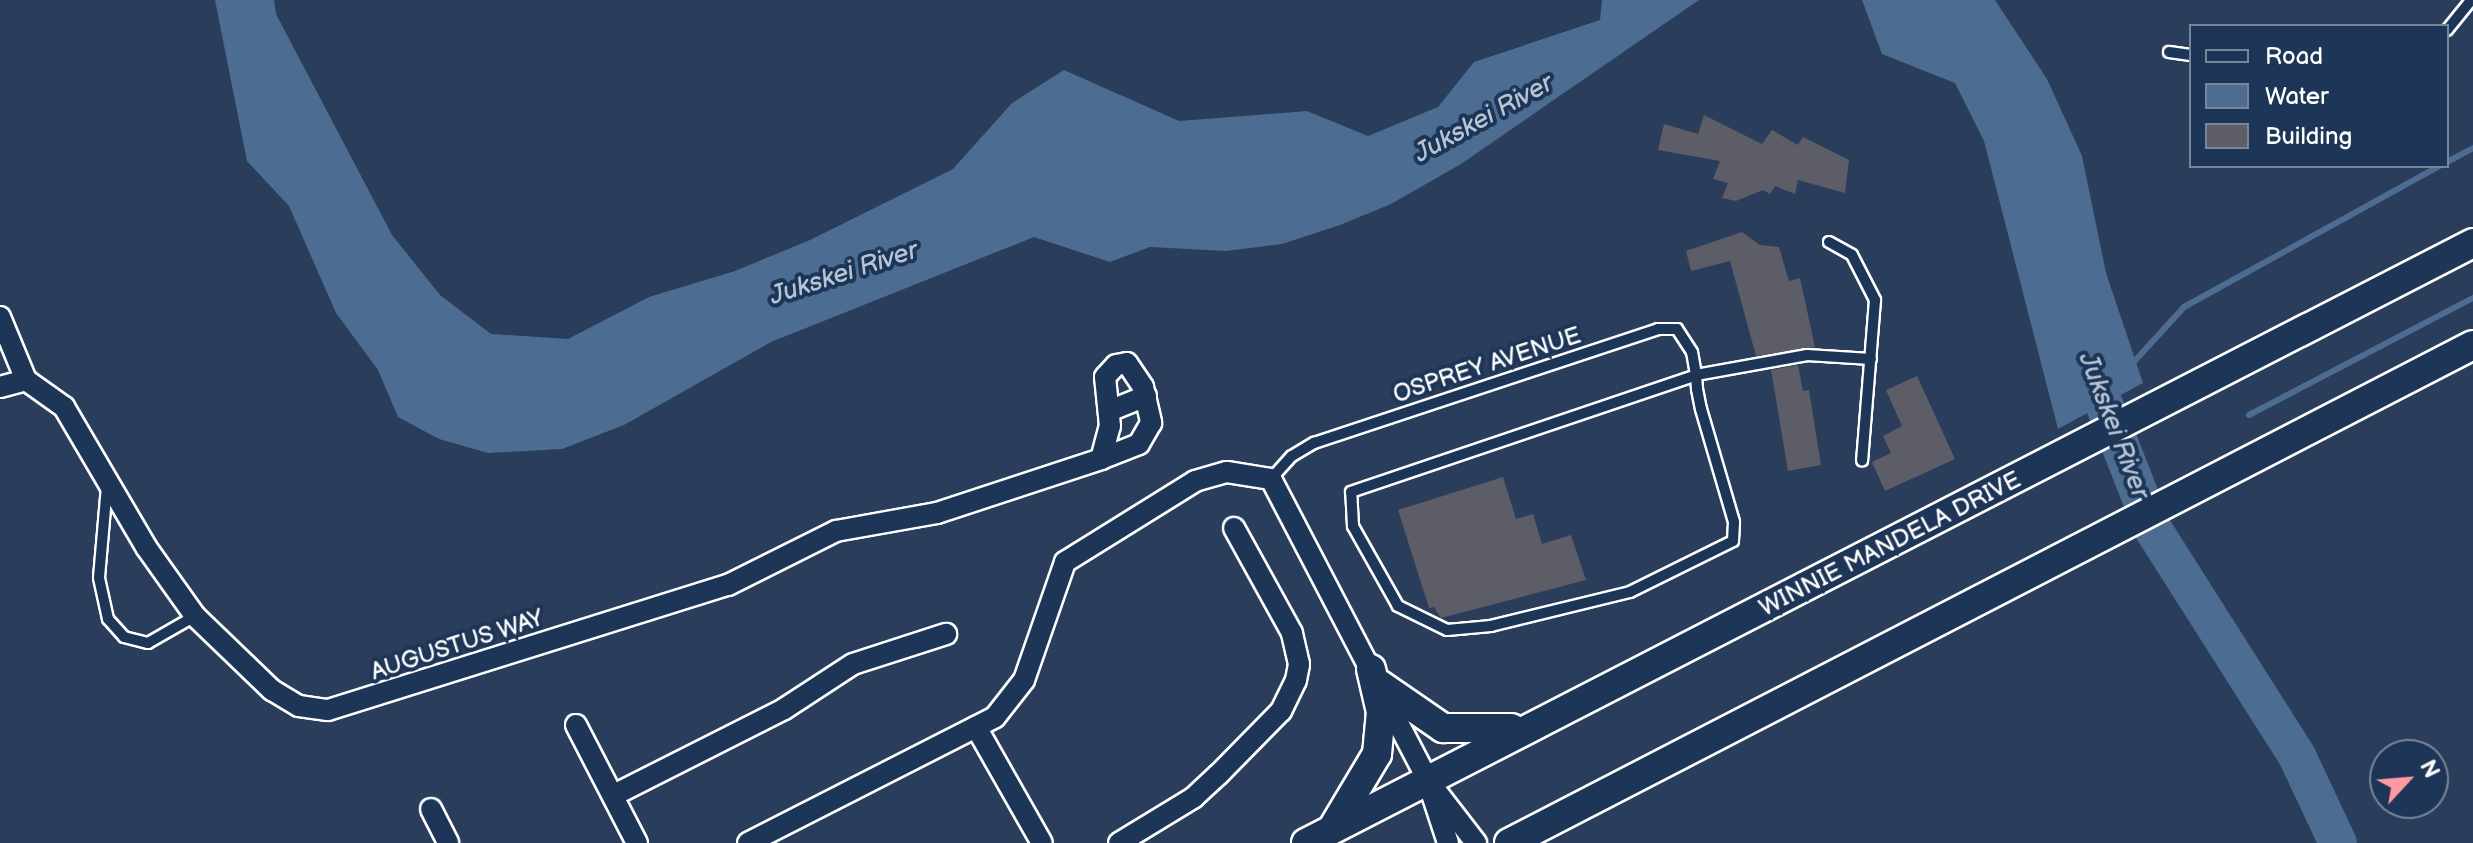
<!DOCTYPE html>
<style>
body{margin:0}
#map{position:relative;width:2473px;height:843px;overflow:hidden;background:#2a3d5a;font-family:"Balsamiq Sans",sans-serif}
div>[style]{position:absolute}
.water>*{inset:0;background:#4c6c91}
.stream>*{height:6px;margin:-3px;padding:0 3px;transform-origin:3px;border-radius:3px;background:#4c6c91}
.river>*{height:38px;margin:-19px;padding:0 19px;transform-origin:19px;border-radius:19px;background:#4c6c91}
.building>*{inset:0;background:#5c5d66}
.roads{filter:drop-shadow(2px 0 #fff) drop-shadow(-2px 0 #fff) drop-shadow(0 2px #fff) drop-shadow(0 -2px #fff)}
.lane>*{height:10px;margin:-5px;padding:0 5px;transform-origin:5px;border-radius:5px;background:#1d3557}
.street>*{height:20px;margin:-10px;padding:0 10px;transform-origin:10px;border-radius:10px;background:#1d3557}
.secondary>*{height:28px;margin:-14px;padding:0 14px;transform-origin:14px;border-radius:14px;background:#1d3557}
span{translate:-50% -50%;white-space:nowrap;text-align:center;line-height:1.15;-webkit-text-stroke:8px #1d3557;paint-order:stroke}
.street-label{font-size:24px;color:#fff}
.water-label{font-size:26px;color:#b7c4d3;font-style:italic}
.legend{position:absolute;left:2189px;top:24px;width:260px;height:144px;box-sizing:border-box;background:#1d3557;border:2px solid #77869a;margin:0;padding:10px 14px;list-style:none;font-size:24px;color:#fff}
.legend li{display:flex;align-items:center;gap:16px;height:40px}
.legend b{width:40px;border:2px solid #77869a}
.north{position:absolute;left:2369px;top:739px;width:80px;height:80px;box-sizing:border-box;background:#1d3557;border:2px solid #77869a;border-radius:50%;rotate:64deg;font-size:22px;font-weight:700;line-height:32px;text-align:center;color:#fff}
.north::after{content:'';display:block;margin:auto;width:28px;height:36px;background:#ff9aa2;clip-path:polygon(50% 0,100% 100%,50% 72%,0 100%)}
</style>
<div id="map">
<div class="water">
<div style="clip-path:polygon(215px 0,274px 0,276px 14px,392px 235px,440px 295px,491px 334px,568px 339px,649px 297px,735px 271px,810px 240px,953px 169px,1012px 103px,1064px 70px,1179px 121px,1307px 111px,1368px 136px,1438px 107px,1474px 62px,1600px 20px,1602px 0,1699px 0,1461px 164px,1391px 204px,1340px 225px,1282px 244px,1226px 251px,1150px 247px,1110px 262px,1034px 237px,771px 342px,624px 425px,562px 449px,488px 453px,439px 439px,398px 417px,378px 370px,336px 313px,289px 206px,247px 161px)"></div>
<div style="clip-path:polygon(1862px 0,1995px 0,2047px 79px,2082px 156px,2106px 273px,2143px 383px,2058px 429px,1984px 141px,1955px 83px,1882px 54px)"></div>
</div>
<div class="stream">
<div style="left:2447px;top:162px;width:30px;rotate:-28deg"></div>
<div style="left:2132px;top:364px;width:77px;rotate:-47.6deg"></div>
<div style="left:2184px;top:307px;width:291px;rotate:-28.9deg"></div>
<div style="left:2249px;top:415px;width:253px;rotate:-27.6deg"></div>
</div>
<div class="river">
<div style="left:2086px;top:358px;width:184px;rotate:68.6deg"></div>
<div style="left:2153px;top:529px;width:269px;rotate:57.6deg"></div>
<div style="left:2297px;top:756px;width:96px;rotate:64.8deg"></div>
</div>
<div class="building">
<div style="clip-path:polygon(1704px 115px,1762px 144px,1772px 130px,1798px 145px,1803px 137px,1849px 160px,1845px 193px,1798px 180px,1795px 194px,1775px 186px,1770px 194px,1763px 190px,1736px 201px,1722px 198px,1728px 183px,1713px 179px,1720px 161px,1658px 150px,1664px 124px,1698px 134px)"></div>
<div style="clip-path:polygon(1742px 232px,1760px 245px,1779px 247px,1789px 281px,1800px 278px,1815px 347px,1756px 356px,1730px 261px,1691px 271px,1686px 251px)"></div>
<div style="clip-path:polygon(1798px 365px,1803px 391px,1809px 390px,1821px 465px,1788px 471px,1771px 370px)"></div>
<div style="clip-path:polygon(1917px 376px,1955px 459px,1885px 491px,1872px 462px,1891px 453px,1883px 436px,1902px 426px,1886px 390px)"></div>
<div style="clip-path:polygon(1503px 477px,1516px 519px,1533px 514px,1542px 544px,1571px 535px,1586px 580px,1441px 618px,1434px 607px,1429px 608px,1398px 510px)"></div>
</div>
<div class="roads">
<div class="lane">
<div style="left:2447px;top:30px;width:38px;rotate:-51deg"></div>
<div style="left:2169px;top:52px;width:22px;rotate:8deg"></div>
<div style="left:1829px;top:242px;width:26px;rotate:29deg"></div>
<div style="left:1852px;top:255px;width:51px;rotate:62.9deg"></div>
<div style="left:1875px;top:300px;width:161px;rotate:94.6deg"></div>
<div style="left:1271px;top:479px;width:31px;rotate:-48deg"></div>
<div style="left:1292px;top:456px;width:26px;rotate:-31deg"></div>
<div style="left:1314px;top:443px;width:362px;rotate:-18.3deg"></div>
<div style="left:1658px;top:329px;width:19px"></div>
<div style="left:1677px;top:329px;width:27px;rotate:57deg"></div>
<div style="left:1692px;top:352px;width:23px;rotate:80deg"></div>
<div style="left:1696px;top:375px;width:14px;rotate:86deg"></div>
<div style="left:1697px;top:389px;width:20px;rotate:79deg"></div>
<div style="left:1701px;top:409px;width:118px;rotate:73.7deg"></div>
<div style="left:1734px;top:522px;width:19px;rotate:93deg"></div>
<div style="left:1733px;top:541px;width:115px;rotate:153.7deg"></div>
<div style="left:1630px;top:592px;width:143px;rotate:166.3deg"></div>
<div style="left:1491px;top:626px;width:44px;rotate:174.8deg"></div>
<div style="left:1447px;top:630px;width:55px;rotate:-153.9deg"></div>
<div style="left:1398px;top:606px;width:92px;rotate:-119.4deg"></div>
<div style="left:1353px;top:526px;width:34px;rotate:-93deg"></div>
<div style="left:1351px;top:492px;width:364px;rotate:-18.7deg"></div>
<div style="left:1696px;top:375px;width:113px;rotate:-10.2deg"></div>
<div style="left:1807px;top:355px;width:64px;rotate:3.6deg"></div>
<div style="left:107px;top:486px;width:92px;rotate:95deg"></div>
<div style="left:99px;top:578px;width:42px;rotate:77.6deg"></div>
<div style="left:108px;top:619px;width:24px;rotate:48deg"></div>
<div style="left:124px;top:637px;width:25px;rotate:14deg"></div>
<div style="left:148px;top:643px;width:54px;rotate:-29.9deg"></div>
</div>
<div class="street">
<div style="left:0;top:317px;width:68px;rotate:67.6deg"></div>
<div style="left:26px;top:380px;width:47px;rotate:35.4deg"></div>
<div style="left:64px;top:407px;width:162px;rotate:59.6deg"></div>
<div style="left:146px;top:547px;width:85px;rotate:54.6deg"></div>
<div style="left:195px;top:616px;width:107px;rotate:43.9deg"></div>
<div style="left:272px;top:690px;width:31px;rotate:31deg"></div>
<div style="left:299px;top:706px;width:29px;rotate:8deg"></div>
<div style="left:328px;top:710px;width:419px;rotate:-17.4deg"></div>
<div style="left:728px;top:585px;width:121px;rotate:-26.6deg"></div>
<div style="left:836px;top:531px;width:103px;rotate:-10.1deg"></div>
<div style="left:937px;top:513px;width:173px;rotate:-18.2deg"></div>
<div style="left:1101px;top:459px;width:34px;rotate:-75deg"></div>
<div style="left:1110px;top:426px;width:49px;rotate:-95.8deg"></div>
<div style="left:1105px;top:377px;width:16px;rotate:-47deg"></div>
<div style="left:1116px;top:365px;width:11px;rotate:-10deg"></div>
<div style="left:1127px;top:363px;width:29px;rotate:56deg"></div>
<div style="left:1143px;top:387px;width:37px;rotate:77deg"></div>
<div style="left:1151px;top:423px;width:24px;rotate:120deg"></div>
<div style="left:1139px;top:444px;width:41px;rotate:158.5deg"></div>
<div style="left:0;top:387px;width:27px;rotate:-15deg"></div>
<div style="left:1109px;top:411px;width:40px;rotate:-22deg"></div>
<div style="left:576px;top:725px;width:133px;rotate:62.7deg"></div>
<div style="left:976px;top:727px;width:133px;rotate:60.4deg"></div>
<div style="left:1436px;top:791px;width:66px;rotate:52.4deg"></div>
<div style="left:614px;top:795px;width:191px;rotate:-26.8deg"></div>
<div style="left:784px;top:709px;width:82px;rotate:-33.1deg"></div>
<div style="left:853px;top:664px;width:98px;rotate:-17.9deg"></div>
<div style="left:431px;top:809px;width:38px;rotate:63deg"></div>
<div style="left:748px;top:843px;width:277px;rotate:-27deg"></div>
<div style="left:995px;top:717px;width:47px;rotate:-51.9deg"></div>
<div style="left:1024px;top:680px;width:125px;rotate:-70.8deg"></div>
<div style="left:1065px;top:562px;width:153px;rotate:-31.9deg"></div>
<div style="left:1195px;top:481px;width:33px;rotate:-16deg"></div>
<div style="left:1227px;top:472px;width:45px;rotate:9deg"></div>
<div style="left:1271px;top:479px;width:338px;rotate:62.5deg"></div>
<div style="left:1427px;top:779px;width:67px;rotate:71.8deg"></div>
<div style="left:1119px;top:843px;width:87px;rotate:-31.3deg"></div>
<div style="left:1193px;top:798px;width:34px;rotate:-43deg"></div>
<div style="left:1218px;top:775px;width:90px;rotate:-45.5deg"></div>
<div style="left:1281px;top:711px;width:34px;rotate:-64deg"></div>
<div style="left:1296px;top:680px;width:16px;rotate:-79deg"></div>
<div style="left:1299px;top:664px;width:32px;rotate:-103deg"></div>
<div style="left:1292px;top:633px;width:120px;rotate:-118.9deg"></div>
</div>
<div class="secondary">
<div style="left:1379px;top:684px;width:78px;rotate:34.5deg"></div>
<div style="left:1443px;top:728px;width:68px"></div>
<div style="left:1334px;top:826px;width:84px;rotate:-59.2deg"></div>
<div style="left:1377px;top:754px;width:42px;rotate:-84.6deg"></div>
<div style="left:1381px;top:712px;width:44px;rotate:-103.1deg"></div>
<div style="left:1306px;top:843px;width:1312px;rotate:-27.21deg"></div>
<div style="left:1509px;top:843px;width:1085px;rotate:-27.32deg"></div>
</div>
</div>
<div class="street-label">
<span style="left:1487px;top:365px;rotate:-18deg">OSPREY AVENUE</span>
<span style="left:1890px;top:544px;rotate:-27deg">WINNIE MANDELA DRIVE</span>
<span style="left:457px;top:645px;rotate:-18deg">AUGUSTUS WAY</span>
</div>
<div class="water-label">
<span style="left:1484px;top:119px;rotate:-29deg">Jukskei River</span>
<span style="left:844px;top:274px;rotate:-18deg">Jukskei River</span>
<span style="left:2113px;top:426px;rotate:69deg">Jukskei River</span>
</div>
<ul class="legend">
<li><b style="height:10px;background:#1d3557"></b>Road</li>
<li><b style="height:22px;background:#4c6c91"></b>Water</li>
<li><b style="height:22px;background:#5c5d66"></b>Building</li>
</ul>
<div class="north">N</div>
</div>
